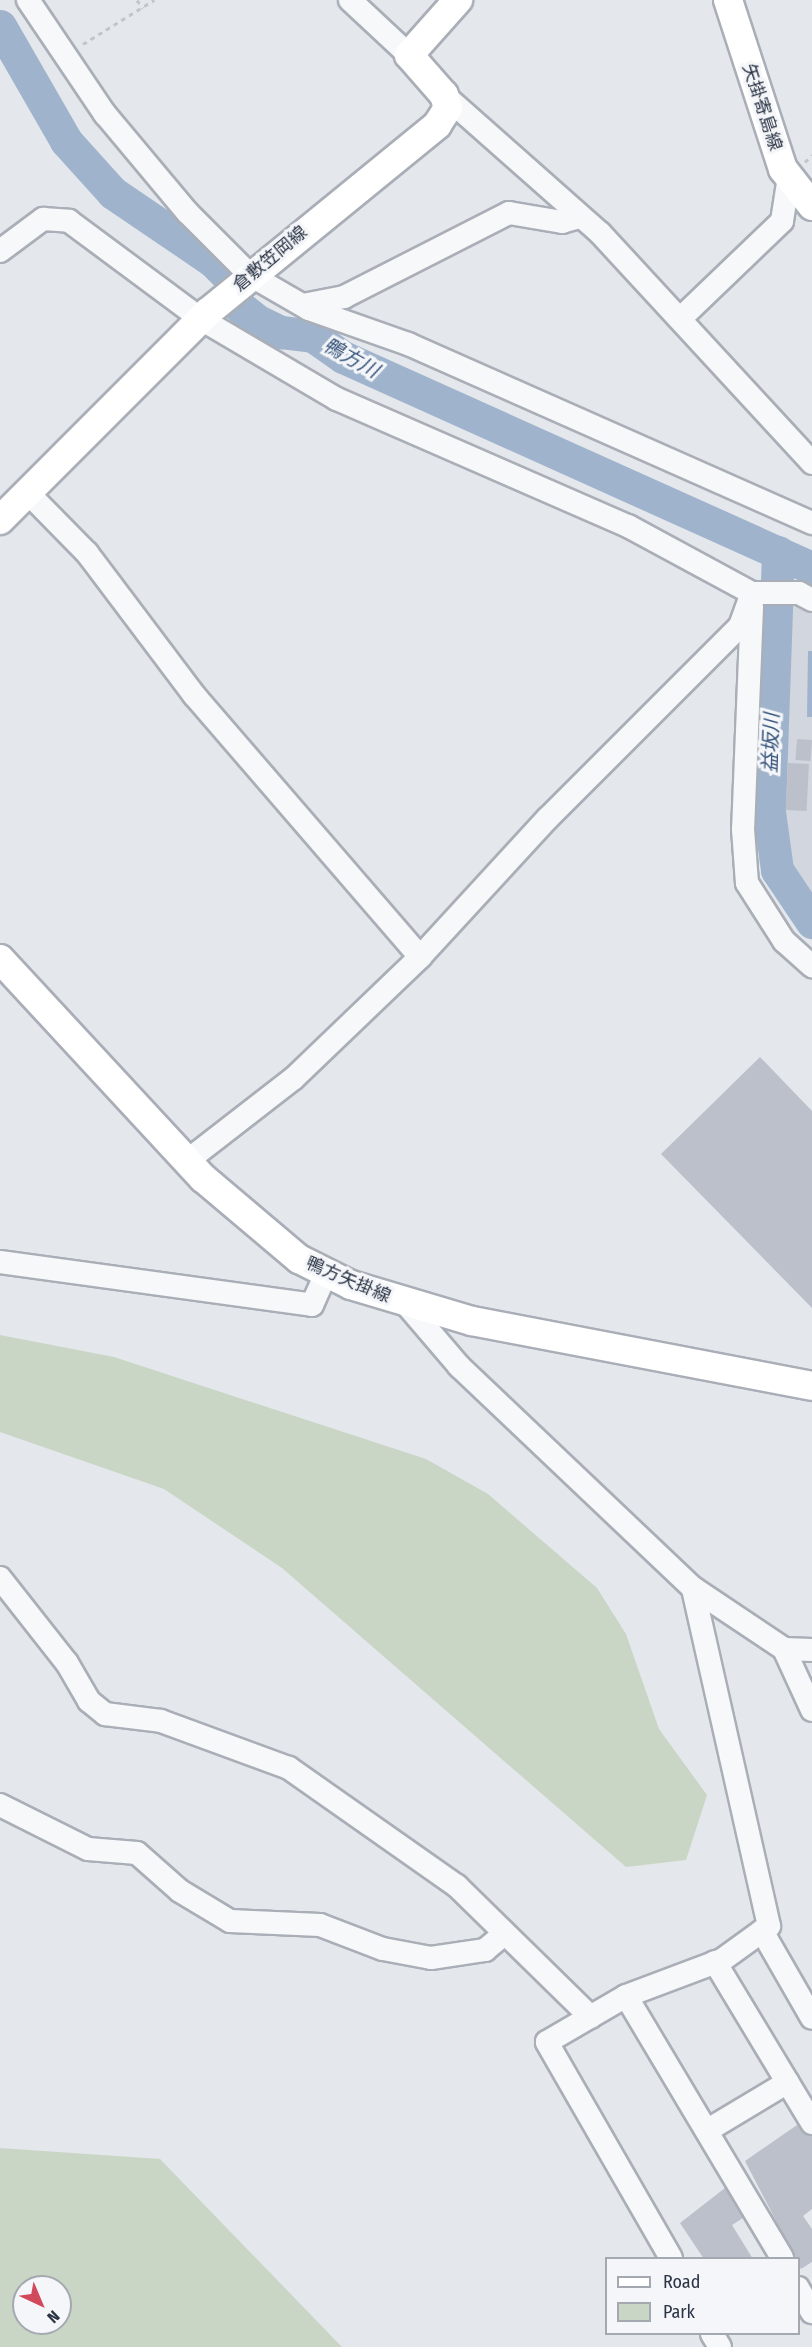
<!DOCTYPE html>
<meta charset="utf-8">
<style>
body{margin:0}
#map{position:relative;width:812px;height:2347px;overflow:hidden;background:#e4e7ec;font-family:"Fira Sans Condensed","Noto Sans JP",sans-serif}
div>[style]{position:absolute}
.built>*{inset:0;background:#d2d6de}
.green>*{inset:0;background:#c9d6c5}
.water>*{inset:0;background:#9fb4cc}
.river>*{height:33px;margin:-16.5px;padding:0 16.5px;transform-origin:16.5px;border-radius:16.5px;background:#9fb4cc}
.building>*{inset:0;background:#bbc0ca;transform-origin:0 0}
.path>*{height:3px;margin-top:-1.5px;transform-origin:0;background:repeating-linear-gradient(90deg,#c2c5cb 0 4.5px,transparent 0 9px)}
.roads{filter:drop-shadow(2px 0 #a9aeb7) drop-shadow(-2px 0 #a9aeb7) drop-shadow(0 2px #a9aeb7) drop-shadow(0 -2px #a9aeb7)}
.minor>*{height:22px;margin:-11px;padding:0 11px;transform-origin:11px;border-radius:11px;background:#f7f8fa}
.major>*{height:28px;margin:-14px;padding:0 14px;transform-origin:14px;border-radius:14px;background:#fff}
span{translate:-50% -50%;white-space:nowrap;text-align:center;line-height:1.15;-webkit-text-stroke:6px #f4f6f9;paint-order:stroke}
.street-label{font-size:18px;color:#2b3445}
.water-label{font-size:20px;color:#34527a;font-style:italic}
.legend{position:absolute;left:605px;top:2257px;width:195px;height:78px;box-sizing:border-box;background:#f4f6f9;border:2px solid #a4a8b1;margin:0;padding:8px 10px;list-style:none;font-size:18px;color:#2b3445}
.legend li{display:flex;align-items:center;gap:12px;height:30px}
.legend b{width:30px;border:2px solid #a4a8b1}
.north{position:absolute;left:12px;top:2275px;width:60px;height:60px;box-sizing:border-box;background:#f4f6f9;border:2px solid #a4a8b1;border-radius:50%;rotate:136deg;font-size:16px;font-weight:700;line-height:24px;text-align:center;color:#2b3445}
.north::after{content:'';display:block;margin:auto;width:21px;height:27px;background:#d1495b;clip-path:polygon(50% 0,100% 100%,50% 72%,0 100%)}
</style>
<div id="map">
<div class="built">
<div style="clip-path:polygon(790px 605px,812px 613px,812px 918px,780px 884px,773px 789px)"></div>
</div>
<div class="green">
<div style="clip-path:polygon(0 1335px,114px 1357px,426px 1459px,488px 1494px,597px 1588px,626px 1634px,659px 1729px,707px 1795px,686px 1860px,626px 1867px,282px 1568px,164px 1489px,0 1432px)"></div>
<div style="clip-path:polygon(evenodd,0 2148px,160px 2159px,342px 2347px,0 2347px,0 2148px,24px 2287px,60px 2287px,60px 2323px,24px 2323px,24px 2287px)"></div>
</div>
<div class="water">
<div style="clip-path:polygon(808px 651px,812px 651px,812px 717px,807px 717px)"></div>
</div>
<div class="river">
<div style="left:0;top:26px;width:133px;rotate:60.1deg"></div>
<div style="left:66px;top:141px;width:70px;rotate:47.9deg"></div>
<div style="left:113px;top:193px;width:121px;rotate:34.2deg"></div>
<div style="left:213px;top:261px;width:28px;rotate:45deg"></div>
<div style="left:233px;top:281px;width:21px;rotate:87deg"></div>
<div style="left:234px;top:302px;width:28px;rotate:39deg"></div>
<div style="left:256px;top:320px;width:28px;rotate:26deg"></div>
<div style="left:281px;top:332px;width:32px;rotate:7deg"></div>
<div style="left:313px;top:336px;width:37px;rotate:35deg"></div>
<div style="left:343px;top:357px;width:514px;rotate:24.22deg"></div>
<div style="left:778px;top:552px;width:260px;rotate:92deg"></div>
<div style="left:769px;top:812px;width:59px;rotate:82.1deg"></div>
<div style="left:777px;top:870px;width:63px;rotate:56.1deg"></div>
</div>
<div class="building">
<div style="left:797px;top:739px;width:15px;height:21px;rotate:4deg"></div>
<div style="left:788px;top:763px;width:21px;height:47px;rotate:3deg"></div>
<div style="clip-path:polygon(760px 1057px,812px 1111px,812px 1308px,661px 1154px)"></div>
<div style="clip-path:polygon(797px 2125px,812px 2136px,812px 2209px,803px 2216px,812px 2229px,812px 2262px,801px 2269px,745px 2161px)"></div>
<div style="clip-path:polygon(725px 2188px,743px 2218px,732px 2225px,753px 2259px,704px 2259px,680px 2223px)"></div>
</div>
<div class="path">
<div style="left:137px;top:0;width:10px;rotate:53deg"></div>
<div style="left:83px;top:44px;width:84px;rotate:-31.8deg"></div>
<div style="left:805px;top:162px;width:10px;rotate:-45deg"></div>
</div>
<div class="roads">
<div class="minor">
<div style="left:28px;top:0;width:138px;rotate:56deg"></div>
<div style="left:105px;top:114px;width:128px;rotate:50.1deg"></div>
<div style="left:187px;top:212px;width:89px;rotate:45deg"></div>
<div style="left:250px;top:275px;width:68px;rotate:30deg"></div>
<div style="left:309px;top:309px;width:105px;rotate:19.5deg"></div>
<div style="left:408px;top:344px;width:442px;rotate:23.9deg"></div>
<div style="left:350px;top:0;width:81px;rotate:43deg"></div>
<div style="left:444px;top:95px;width:208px;rotate:41.5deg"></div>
<div style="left:600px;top:233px;width:313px;rotate:47.3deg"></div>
<div style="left:0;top:251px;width:54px;rotate:-36.7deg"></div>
<div style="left:43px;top:219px;width:26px;rotate:4deg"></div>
<div style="left:69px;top:221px;width:164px;rotate:36.6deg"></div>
<div style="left:201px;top:319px;width:158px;rotate:30.5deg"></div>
<div style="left:337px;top:399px;width:318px;rotate:23.6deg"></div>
<div style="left:628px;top:526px;width:141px;rotate:28.4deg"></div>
<div style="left:752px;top:593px;width:47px"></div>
<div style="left:799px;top:593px;width:15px;rotate:28deg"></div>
<div style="left:303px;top:305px;width:42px;rotate:-11deg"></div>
<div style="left:344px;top:297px;width:185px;rotate:-27deg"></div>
<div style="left:509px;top:213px;width:54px;rotate:9.6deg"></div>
<div style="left:562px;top:222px;width:19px;rotate:-16deg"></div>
<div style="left:681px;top:318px;width:140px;rotate:-43.8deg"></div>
<div style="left:782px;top:221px;width:45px;rotate:-81deg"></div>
<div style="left:28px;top:493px;width:84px;rotate:45.5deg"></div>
<div style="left:87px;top:553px;width:178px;rotate:53deg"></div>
<div style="left:194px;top:695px;width:346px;rotate:49.2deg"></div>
<div style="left:752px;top:607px;width:222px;rotate:92.3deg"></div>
<div style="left:743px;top:829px;width:54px;rotate:85.8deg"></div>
<div style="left:747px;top:883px;width:69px;rotate:57.5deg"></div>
<div style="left:784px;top:941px;width:38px;rotate:42deg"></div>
<div style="left:187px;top:1161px;width:135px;rotate:-37.8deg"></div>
<div style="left:294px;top:1078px;width:175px;rotate:-43.8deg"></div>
<div style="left:420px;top:957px;width:188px;rotate:-47.4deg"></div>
<div style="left:547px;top:819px;width:273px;rotate:-45deg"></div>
<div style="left:740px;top:626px;width:35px;rotate:-70deg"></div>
<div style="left:0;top:1262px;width:315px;rotate:7.8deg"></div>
<div style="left:312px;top:1305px;width:35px;rotate:-66deg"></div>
<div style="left:406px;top:1304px;width:82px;rotate:49.5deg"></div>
<div style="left:459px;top:1366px;width:323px;rotate:43.5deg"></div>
<div style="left:693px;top:1588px;width:110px;rotate:33.8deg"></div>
<div style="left:784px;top:1649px;width:28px;rotate:2deg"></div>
<div style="left:0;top:1578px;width:108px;rotate:51.8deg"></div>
<div style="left:67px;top:1663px;width:44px;rotate:59.9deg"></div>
<div style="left:89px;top:1701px;width:21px;rotate:39deg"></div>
<div style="left:105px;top:1714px;width:56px;rotate:7.1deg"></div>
<div style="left:161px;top:1721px;width:136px;rotate:20.2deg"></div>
<div style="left:289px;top:1768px;width:205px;rotate:35.1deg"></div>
<div style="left:457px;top:1886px;width:187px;rotate:44.4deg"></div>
<div style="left:784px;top:1649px;width:67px;rotate:65.3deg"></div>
<div style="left:0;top:1805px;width:98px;rotate:26.6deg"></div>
<div style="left:88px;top:1849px;width:49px;rotate:4.7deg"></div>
<div style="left:137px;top:1853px;width:57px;rotate:41.5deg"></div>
<div style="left:180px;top:1891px;width:58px;rotate:31deg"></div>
<div style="left:230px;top:1921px;width:90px;rotate:2.5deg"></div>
<div style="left:320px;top:1925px;width:67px;rotate:20.9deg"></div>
<div style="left:383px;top:1949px;width:49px;rotate:10.6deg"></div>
<div style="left:431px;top:1958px;width:55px;rotate:-8.4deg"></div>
<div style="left:485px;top:1950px;width:23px;rotate:-40deg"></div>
<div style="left:762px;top:1931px;width:100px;rotate:60.1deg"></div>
<div style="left:715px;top:1962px;width:188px;rotate:58.9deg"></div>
<div style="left:626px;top:1996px;width:305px;rotate:59.2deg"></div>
<div style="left:708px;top:2130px;width:93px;rotate:-31deg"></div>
<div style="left:671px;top:2258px;width:249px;rotate:-119.9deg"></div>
<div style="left:547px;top:2042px;width:91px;rotate:-30.2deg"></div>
<div style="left:626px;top:1996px;width:103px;rotate:-20.6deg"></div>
<div style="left:722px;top:1960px;width:58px;rotate:-35.9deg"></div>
<div style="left:769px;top:1926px;width:346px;rotate:-102.7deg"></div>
<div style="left:798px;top:2288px;width:28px;rotate:60deg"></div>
<div style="left:712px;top:2334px;width:15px;rotate:58deg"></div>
</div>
<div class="major">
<div style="left:728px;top:0;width:178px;rotate:72deg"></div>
<div style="left:783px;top:169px;width:47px;rotate:51.9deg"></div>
<div style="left:0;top:520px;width:294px;rotate:-45deg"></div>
<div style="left:208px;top:312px;width:296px;rotate:-39.2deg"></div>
<div style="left:437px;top:125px;width:20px;rotate:-57deg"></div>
<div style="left:448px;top:108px;width:14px;rotate:-107deg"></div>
<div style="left:444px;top:95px;width:53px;rotate:-131.2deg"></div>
<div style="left:409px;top:55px;width:74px;rotate:-48.3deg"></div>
<div style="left:0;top:959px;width:299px;rotate:47.2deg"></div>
<div style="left:203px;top:1178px;width:126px;rotate:40.2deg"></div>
<div style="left:299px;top:1259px;width:58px;rotate:26.6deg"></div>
<div style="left:351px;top:1285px;width:126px;rotate:16.6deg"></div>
<div style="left:472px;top:1321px;width:346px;rotate:10.8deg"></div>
</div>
</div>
<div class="street-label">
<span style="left:762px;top:107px;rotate:72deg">矢掛寄島線</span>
<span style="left:270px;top:259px;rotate:-40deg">倉敷笠岡線</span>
<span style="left:348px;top:1280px;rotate:23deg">鴨方矢掛線</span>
</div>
<div class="water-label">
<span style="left:351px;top:358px;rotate:29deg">鴨方川</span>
<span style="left:771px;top:743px;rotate:-88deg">益坂川</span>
</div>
<ul class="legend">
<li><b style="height:8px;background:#fff"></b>Road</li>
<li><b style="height:16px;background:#c9d6c5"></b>Park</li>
</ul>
<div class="north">N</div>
</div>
